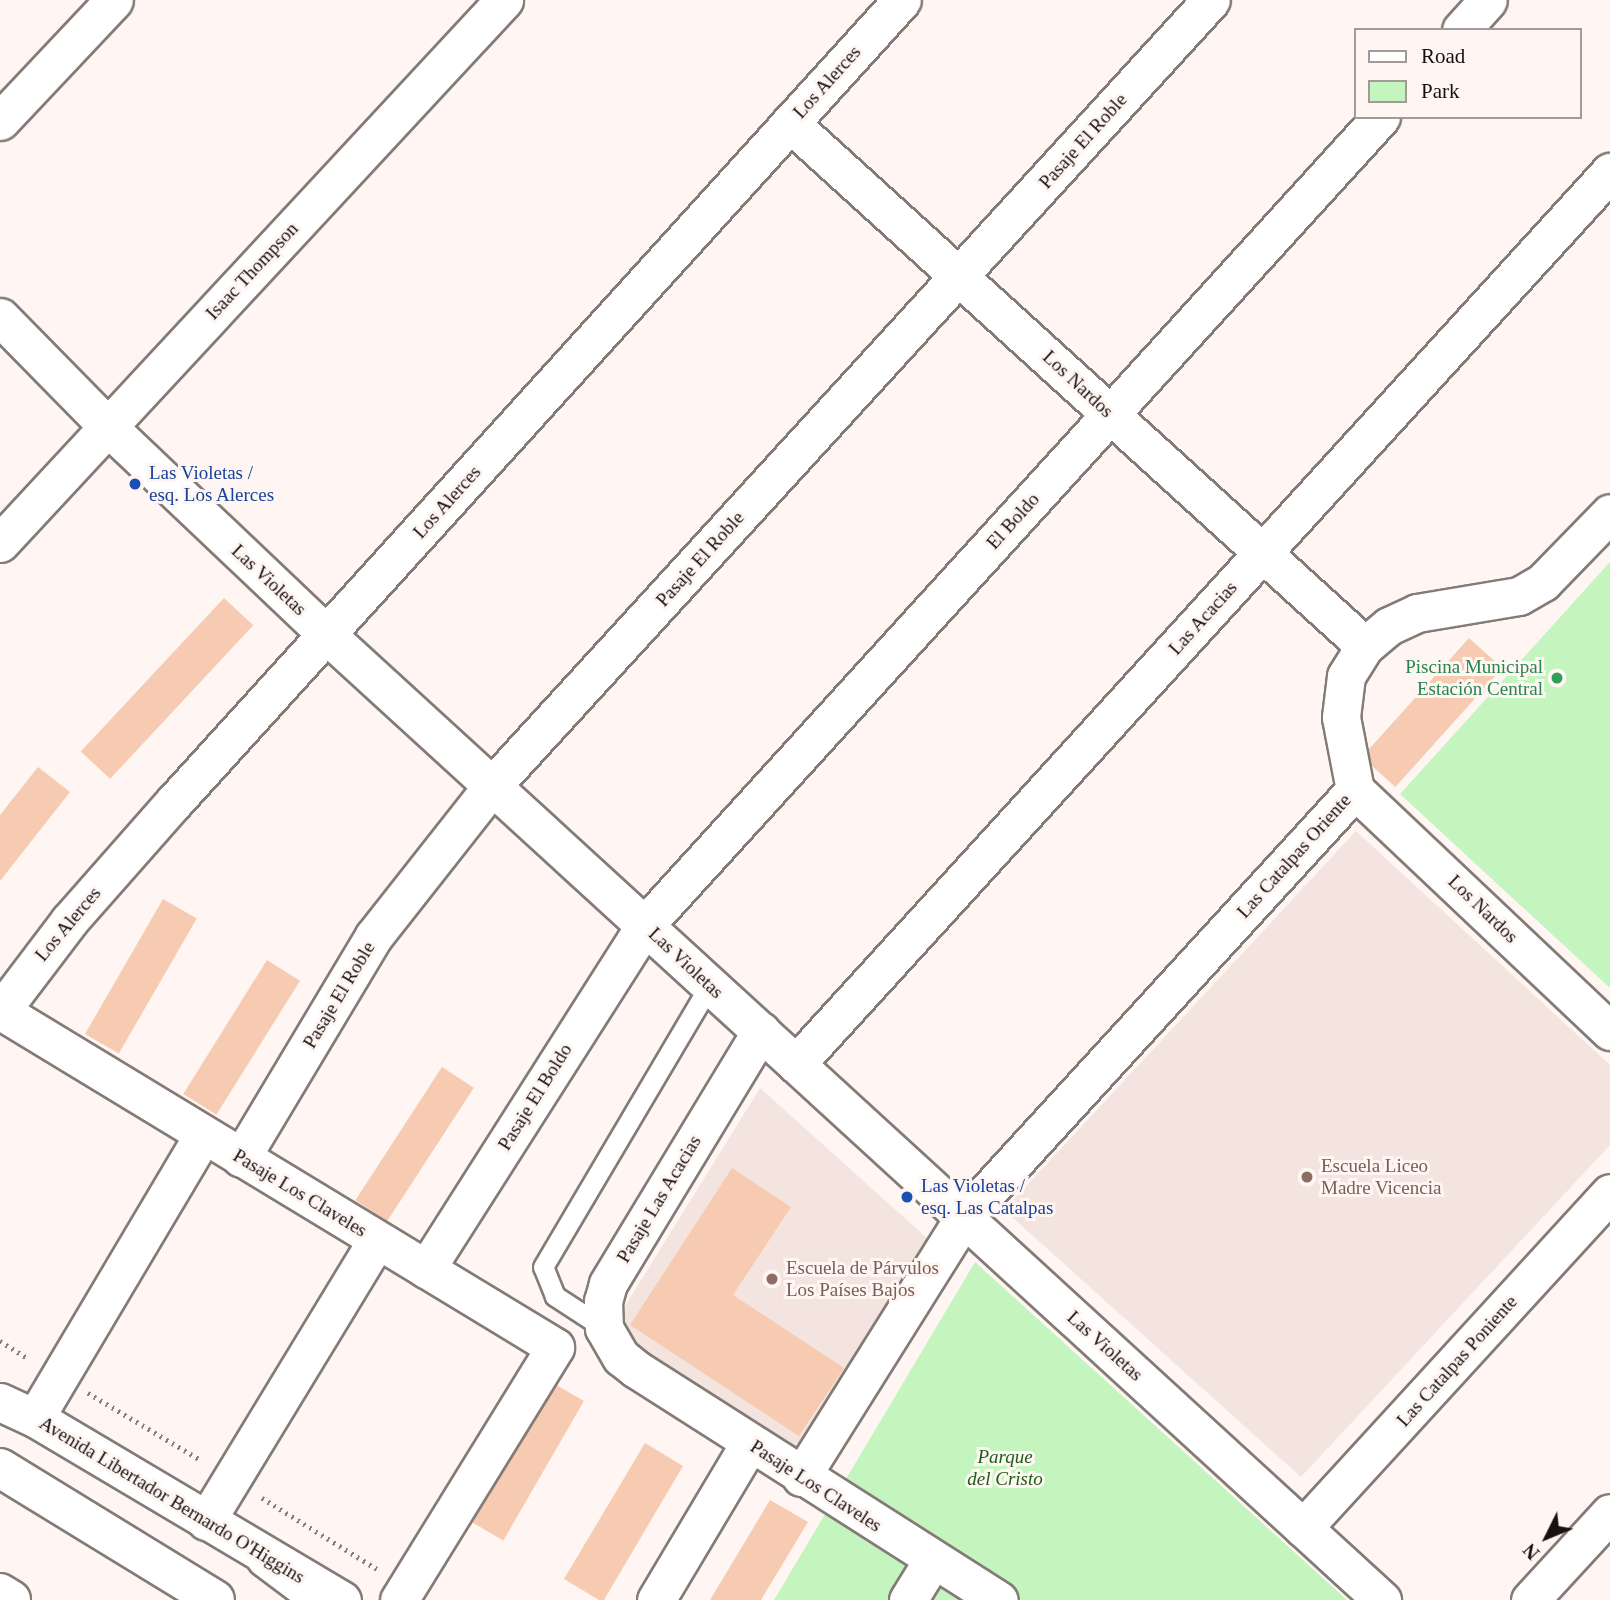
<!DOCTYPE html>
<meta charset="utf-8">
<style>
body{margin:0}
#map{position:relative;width:1610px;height:1600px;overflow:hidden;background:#fff6f3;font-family:Georgia,serif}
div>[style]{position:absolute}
.built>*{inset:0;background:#f3e4df}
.green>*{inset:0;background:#c4f5be}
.building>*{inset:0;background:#f6cbb1;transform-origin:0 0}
.path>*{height:4.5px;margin-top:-2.25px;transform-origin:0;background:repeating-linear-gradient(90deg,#847e7c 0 2px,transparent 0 7px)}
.roads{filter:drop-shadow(2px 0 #847b77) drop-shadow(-2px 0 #847b77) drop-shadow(0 2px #847b77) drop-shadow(0 -2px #847b77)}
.service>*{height:19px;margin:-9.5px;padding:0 9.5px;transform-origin:9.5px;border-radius:9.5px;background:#fff}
.minor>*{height:37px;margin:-18.5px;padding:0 18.5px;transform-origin:18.5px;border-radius:18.5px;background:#fff}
.primary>*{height:38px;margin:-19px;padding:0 19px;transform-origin:19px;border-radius:19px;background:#fff}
.dots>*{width:19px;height:19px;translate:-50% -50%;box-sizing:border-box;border:4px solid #fff6f3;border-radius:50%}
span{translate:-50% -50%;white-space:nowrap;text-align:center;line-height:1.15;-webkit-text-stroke:6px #fff6f3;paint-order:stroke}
.street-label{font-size:19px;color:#151110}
.transit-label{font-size:19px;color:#164399}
.left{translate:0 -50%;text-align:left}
.leisure-label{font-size:19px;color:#27864d}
.right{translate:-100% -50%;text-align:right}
.education-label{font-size:19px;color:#785e54}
.park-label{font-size:19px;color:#196012;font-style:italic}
.legend{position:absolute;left:1354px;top:28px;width:228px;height:91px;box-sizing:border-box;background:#fff6f3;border:2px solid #a19a98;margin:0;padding:9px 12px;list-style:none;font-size:21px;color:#151110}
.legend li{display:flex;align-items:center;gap:14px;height:35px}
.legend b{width:35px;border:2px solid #a19a98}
.north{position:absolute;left:1512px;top:1502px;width:70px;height:70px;-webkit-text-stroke:5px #fff6f3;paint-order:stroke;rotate:227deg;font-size:19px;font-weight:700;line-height:28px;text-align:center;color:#151110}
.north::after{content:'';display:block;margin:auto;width:24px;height:32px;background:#151110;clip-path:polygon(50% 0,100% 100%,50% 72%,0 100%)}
</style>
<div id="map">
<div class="built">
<div style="clip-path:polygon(1356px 831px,1610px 1065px,1610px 1145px,1301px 1477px,1004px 1210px)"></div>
<div style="clip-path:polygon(760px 1088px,928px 1239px,800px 1449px,622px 1337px,617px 1319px)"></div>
</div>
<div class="green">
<div style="clip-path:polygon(1610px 562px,1610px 988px,1400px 794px)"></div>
<div style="clip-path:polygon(975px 1262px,1347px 1600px,774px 1600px)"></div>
</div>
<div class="building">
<div style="left:224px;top:598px;width:40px;height:210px;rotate:43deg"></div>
<div style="left:1469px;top:638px;width:45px;height:160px;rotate:42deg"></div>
<div style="clip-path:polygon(38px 767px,70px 792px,0 881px,0 815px)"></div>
<div style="left:163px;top:899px;width:39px;height:156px;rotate:30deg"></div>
<div style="left:267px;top:960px;width:39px;height:158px;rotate:32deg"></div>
<div style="left:442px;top:1067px;width:38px;height:159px;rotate:33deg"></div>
<div style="clip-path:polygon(732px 1168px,791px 1207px,733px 1295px,844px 1368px,799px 1436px,630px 1325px)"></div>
<div style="left:551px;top:1382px;width:38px;height:161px;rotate:30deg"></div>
<div style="clip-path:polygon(645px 1443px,683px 1466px,604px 1600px,599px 1600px,564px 1579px)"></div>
<div style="clip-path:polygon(770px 1500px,808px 1522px,761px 1600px,710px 1600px)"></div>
</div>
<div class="path">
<div style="left:0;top:1341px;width:34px;rotate:32deg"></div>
<div style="left:88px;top:1393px;width:131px;rotate:30.7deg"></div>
<div style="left:262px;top:1498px;width:135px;rotate:31.7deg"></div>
</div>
<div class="roads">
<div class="service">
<div style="left:604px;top:1328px;width:59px;rotate:-146.9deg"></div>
<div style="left:555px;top:1296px;width:31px;rotate:-112deg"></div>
<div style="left:543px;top:1267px;width:328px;rotate:-59.4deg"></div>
</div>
<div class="minor">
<div style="left:1461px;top:30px;width:40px;rotate:-48deg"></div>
<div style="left:0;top:121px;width:166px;rotate:-46.7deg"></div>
<div style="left:790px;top:123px;width:777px;rotate:42.29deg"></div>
<div style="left:0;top:317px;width:153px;rotate:45.5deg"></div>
<div style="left:107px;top:426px;width:303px;rotate:43.5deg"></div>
<div style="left:327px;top:635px;width:1430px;rotate:42.45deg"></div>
<div style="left:0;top:543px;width:741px;rotate:-47.13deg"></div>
<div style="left:1355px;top:790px;width:74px;rotate:-100.9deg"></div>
<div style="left:1341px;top:717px;width:41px;rotate:-83deg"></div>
<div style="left:1346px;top:676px;width:36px;rotate:-58deg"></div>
<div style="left:1365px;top:646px;width:31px;rotate:-40deg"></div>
<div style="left:1389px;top:626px;width:31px;rotate:-25deg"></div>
<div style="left:1417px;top:613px;width:103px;rotate:-9.5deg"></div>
<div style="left:1519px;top:596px;width:28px;rotate:-30deg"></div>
<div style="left:1543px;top:582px;width:96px;rotate:-45.8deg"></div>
<div style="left:1355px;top:790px;width:351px;rotate:43.4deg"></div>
<div style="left:1px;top:1011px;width:648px;rotate:31.24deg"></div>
<div style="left:0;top:1012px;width:114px;rotate:-52.8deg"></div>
<div style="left:69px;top:921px;width:159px;rotate:-48.6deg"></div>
<div style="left:174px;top:802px;width:1083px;rotate:-47.77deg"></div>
<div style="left:761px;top:1031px;width:296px;rotate:121.2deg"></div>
<div style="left:608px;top:1284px;width:18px;rotate:106deg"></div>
<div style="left:603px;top:1301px;width:27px;rotate:88deg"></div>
<div style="left:604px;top:1328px;width:34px;rotate:60deg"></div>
<div style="left:621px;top:1357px;width:19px;rotate:39deg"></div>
<div style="left:636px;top:1369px;width:430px;rotate:32.5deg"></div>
<div style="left:796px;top:1064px;width:1208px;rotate:-47.62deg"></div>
<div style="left:241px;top:1158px;width:259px;rotate:-59.1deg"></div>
<div style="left:374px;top:936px;width:191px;rotate:-51.8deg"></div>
<div style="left:492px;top:786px;width:1065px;rotate:-47.55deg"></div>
<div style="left:426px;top:1269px;width:408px;rotate:-57.5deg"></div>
<div style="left:645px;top:925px;width:1093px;rotate:-47.67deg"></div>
<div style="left:0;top:1402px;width:38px;rotate:25deg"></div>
<div style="left:35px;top:1418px;width:357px;rotate:30.7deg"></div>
<div style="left:35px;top:1418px;width:329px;rotate:-59.3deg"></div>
<div style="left:801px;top:1477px;width:307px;rotate:-57.9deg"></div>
<div style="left:964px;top:1217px;width:579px;rotate:-47.52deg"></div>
<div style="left:206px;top:1521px;width:329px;rotate:-58.7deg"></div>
<div style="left:1303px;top:1528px;width:454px;rotate:-47.5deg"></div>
<div style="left:399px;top:1600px;width:297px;rotate:-58.3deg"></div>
<div style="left:656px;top:1600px;width:182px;rotate:-59.2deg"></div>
<div style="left:908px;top:1600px;width:46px;rotate:-58.4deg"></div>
<div style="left:1530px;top:1600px;width:118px;rotate:-47.4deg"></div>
</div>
<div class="primary">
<div style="left:0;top:1468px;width:252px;rotate:31.5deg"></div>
<div style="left:266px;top:1558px;width:70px;rotate:36.9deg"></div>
<div style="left:0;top:1593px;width:13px;rotate:32deg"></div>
</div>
</div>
<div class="dots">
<div style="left:135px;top:484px;background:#1a4fb4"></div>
<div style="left:1557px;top:678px;background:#2e9e5b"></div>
<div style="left:1307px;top:1177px;background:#8d6e63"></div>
<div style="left:907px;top:1197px;background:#1a4fb4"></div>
<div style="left:772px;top:1279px;background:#8d6e63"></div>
</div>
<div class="street-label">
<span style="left:827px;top:82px;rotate:-48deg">Los Alerces</span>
<span style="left:1083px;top:141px;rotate:-48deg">Pasaje El Roble</span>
<span style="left:252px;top:271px;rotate:-47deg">Isaac Thompson</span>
<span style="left:1078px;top:384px;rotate:43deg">Los Nardos</span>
<span style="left:447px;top:502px;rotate:-48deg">Los Alerces</span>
<span style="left:1013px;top:521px;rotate:-48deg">El Boldo</span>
<span style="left:700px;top:559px;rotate:-48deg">Pasaje El Roble</span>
<span style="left:269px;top:580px;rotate:43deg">Las Violetas</span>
<span style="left:1203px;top:618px;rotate:-48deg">Las Acacias</span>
<span style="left:1294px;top:856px;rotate:-48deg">Las Catalpas Oriente</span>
<span style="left:1483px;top:909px;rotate:44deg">Los Nardos</span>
<span style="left:68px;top:924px;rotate:-50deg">Los Alerces</span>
<span style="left:686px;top:963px;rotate:43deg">Las Violetas</span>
<span style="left:339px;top:995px;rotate:-59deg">Pasaje El Roble</span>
<span style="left:535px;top:1097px;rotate:-58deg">Pasaje El Boldo</span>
<span style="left:300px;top:1193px;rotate:31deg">Pasaje Los Claveles</span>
<span style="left:659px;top:1199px;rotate:-59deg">Pasaje Las Acacias</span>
<span style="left:1105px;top:1346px;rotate:42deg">Las Violetas</span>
<span style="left:1457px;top:1361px;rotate:-48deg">Las Catalpas Poniente</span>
<span style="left:816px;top:1486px;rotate:33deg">Pasaje Los Claveles</span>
<span style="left:172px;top:1500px;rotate:31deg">Avenida Libertador Bernardo O'Higgins</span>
</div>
<div class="transit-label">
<span class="left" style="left:149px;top:484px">Las Violetas /<br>esq. Los Alerces</span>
<span class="left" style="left:921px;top:1197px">Las Violetas /<br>esq. Las Catalpas</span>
</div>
<div class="leisure-label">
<span class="right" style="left:1543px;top:678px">Piscina Municipal<br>Estación Central</span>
</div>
<div class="education-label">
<span class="left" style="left:1321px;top:1177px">Escuela Liceo<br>Madre Vicencia</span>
<span class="left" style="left:786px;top:1279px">Escuela de Párvulos<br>Los Países Bajos</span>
</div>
<div class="park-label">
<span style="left:1005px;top:1468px">Parque<br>del Cristo</span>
</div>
<ul class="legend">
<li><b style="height:9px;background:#fff"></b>Road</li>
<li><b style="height:19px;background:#c4f5be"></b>Park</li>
</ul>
<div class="north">N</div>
</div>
